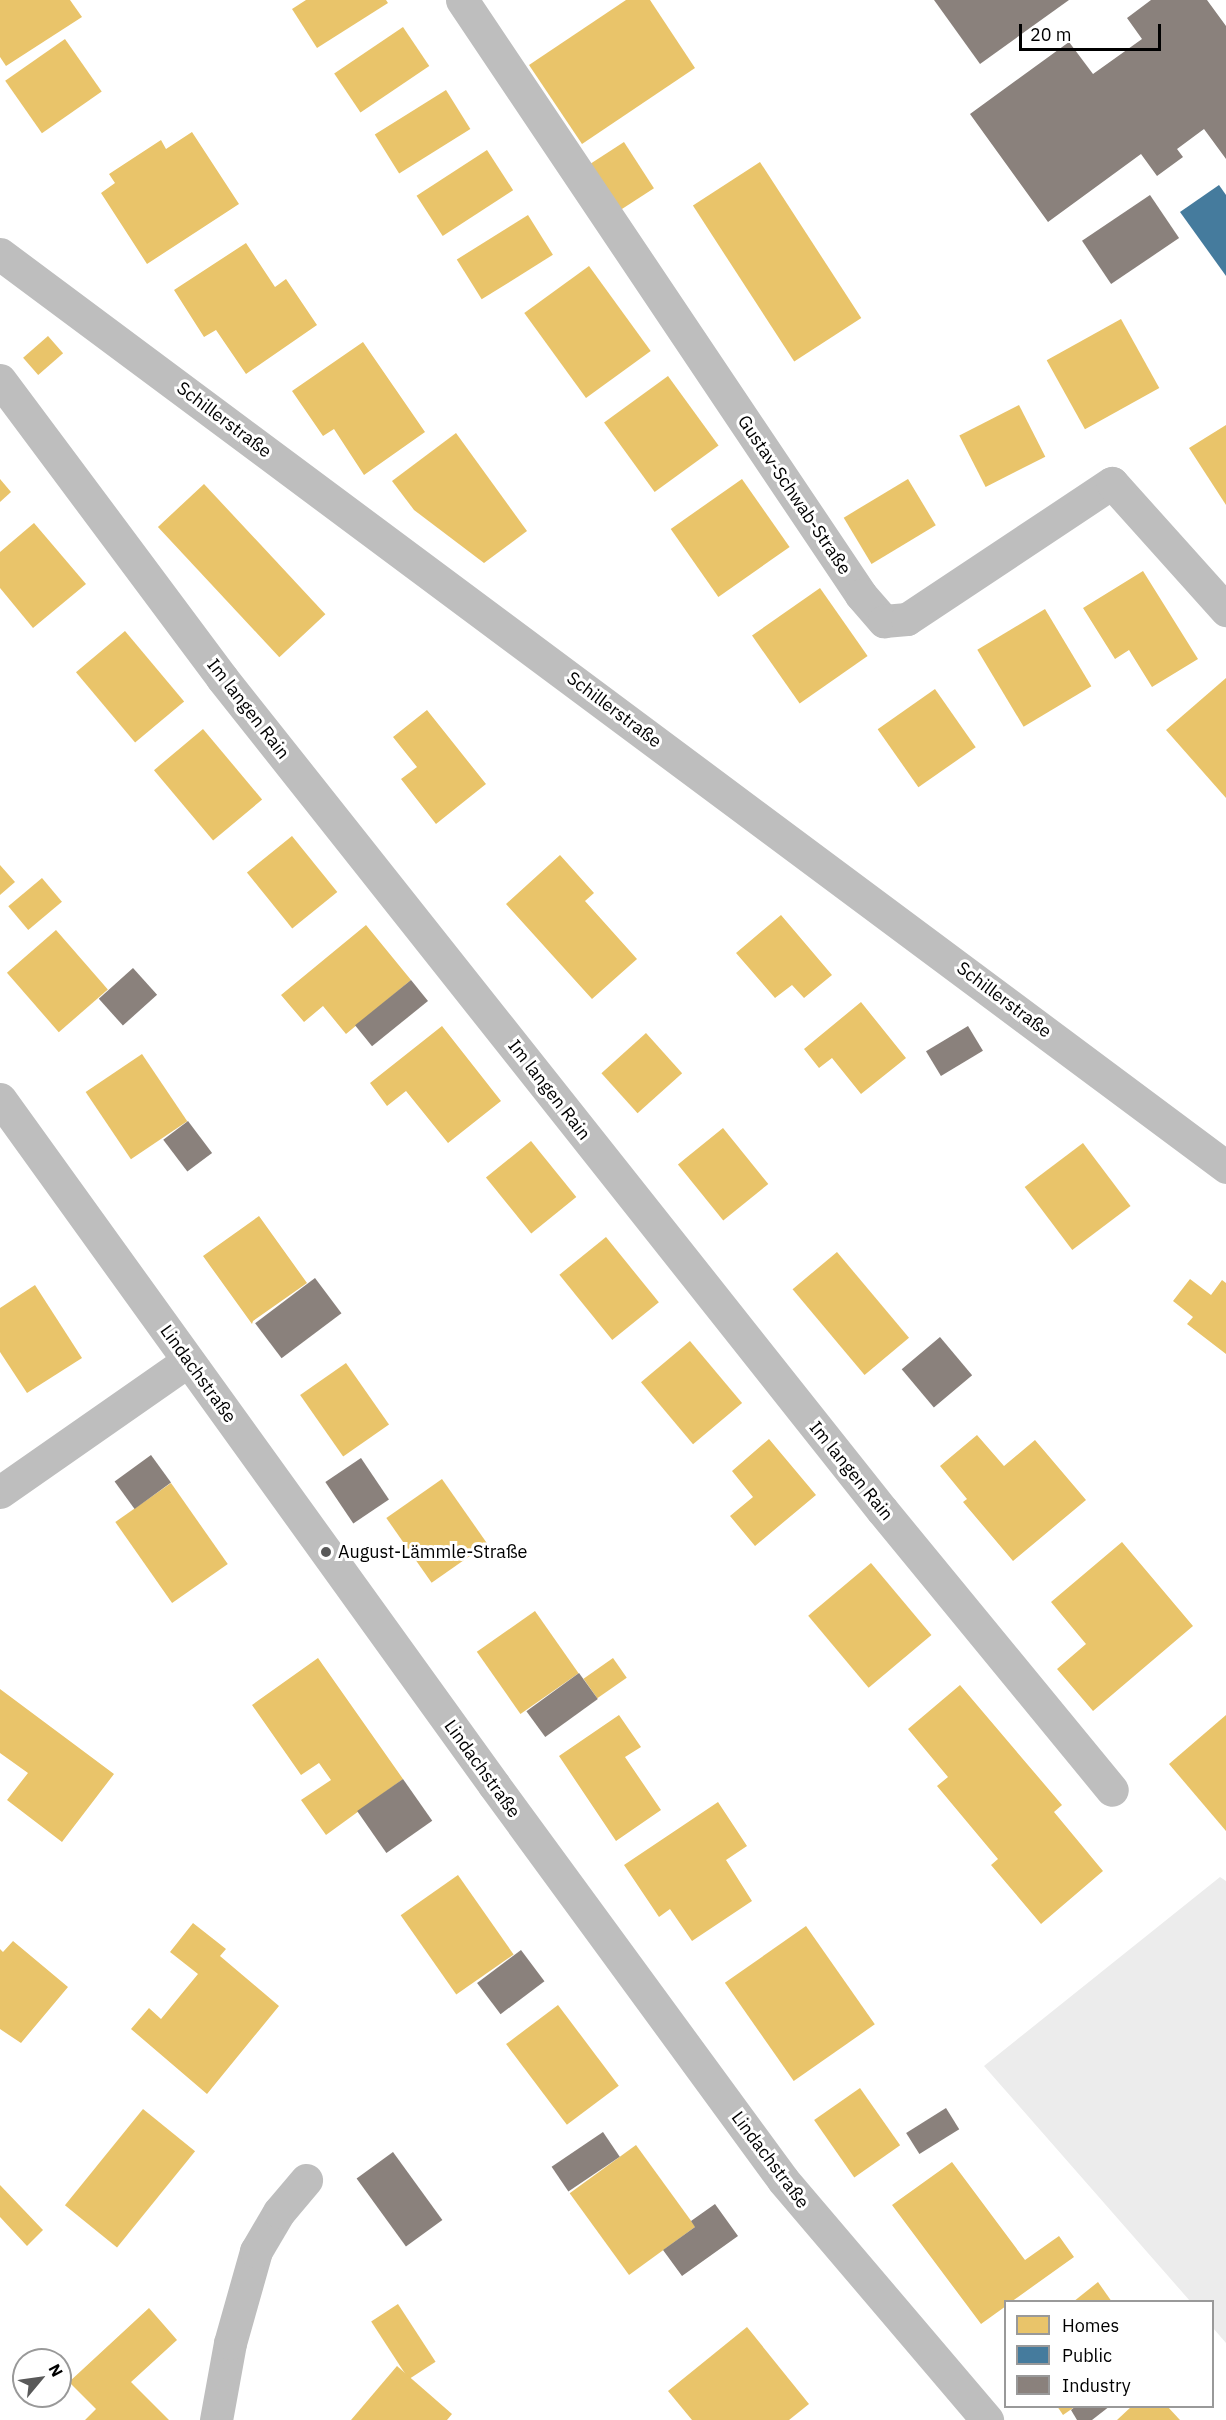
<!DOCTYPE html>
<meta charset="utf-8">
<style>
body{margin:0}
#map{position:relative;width:1226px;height:2420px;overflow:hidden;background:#fff;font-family:"IBM Plex Sans",sans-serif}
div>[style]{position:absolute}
.green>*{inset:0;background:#ececec}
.homes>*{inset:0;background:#e9c46a;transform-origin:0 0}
.public>*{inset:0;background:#457b9d}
.industry>*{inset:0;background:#8a817c;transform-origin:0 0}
.minor>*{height:33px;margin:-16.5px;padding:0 16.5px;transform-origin:16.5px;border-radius:16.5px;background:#bebebe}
.dots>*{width:16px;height:16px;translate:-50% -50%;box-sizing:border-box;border:3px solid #fff;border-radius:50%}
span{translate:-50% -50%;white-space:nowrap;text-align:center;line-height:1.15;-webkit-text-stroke:6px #fff;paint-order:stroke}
.street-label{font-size:18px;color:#000}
.poi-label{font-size:18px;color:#000}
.left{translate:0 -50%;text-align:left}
.legend{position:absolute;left:1004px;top:2300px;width:210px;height:108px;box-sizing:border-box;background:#fff;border:2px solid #999;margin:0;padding:8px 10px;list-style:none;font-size:18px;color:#000}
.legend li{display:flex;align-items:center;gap:12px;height:30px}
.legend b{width:30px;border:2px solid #999}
.north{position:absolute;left:12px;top:2348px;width:60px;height:60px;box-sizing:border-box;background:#fff;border:2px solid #999;border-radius:50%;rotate:61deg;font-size:16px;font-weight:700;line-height:24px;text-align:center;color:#000}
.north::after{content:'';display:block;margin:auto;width:21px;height:27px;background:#595959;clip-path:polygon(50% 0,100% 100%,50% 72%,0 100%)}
.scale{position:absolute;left:1019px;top:24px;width:142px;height:27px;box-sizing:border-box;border:3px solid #000;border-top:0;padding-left:8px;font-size:18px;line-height:21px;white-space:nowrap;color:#000;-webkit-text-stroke:4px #fff;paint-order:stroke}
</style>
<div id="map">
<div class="green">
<div style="clip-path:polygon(1220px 1877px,1226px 1881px,1226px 2343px,1213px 2328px,1212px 2302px,1190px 2301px,984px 2066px)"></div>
</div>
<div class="homes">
<div style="clip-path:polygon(0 0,70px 0,82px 17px,6px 66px,0 57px)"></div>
<div style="clip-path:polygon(306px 0,386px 0,388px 3px,317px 48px,292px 9px)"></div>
<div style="clip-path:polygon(626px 0,650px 0,695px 68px,582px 144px,529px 65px)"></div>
<div style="left:403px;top:27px;width:47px;height:83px;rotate:56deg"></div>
<div style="left:65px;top:39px;width:64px;height:73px;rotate:55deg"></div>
<div style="left:446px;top:90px;width:46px;height:84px;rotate:58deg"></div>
<div style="clip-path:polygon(192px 132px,239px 204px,147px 264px,101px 193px,115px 183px,109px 174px,161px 140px,166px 149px)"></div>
<div style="left:624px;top:142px;width:55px;height:40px;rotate:57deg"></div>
<div style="left:487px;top:150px;width:48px;height:84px;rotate:57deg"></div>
<div style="left:760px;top:162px;width:186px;height:80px;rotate:57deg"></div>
<div style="left:528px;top:215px;width:47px;height:84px;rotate:58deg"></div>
<div style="clip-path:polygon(246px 243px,275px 287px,286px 279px,317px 325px,246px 374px,216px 330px,204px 337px,174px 290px)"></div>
<div style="left:589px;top:266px;width:105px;height:80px;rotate:54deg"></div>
<div style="left:1121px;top:319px;width:79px;height:85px;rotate:61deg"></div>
<div style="left:48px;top:336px;width:23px;height:33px;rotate:49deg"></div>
<div style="clip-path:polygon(363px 342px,425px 432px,364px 475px,334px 429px,323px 436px,292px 391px)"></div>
<div style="left:668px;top:376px;width:86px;height:79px;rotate:54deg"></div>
<div style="left:1019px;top:405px;width:58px;height:67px;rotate:63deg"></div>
<div style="clip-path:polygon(1226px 425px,1226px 505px,1189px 448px)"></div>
<div style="clip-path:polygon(456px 433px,527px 531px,484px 563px,414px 510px,392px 481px)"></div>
<div style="clip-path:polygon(0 479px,11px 492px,0 502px)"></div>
<div style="left:742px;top:479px;width:83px;height:87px;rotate:55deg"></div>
<div style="left:908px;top:479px;width:54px;height:75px;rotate:59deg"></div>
<div style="left:204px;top:484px;width:178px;height:63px;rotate:47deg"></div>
<div style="clip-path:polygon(34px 523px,86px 584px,33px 628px,0 588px,0 552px)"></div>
<div style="clip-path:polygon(1143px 571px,1198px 659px,1152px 687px,1129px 650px,1115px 659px,1083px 608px)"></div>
<div style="left:820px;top:588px;width:83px;height:83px;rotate:55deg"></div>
<div style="left:1045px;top:609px;width:90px;height:79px;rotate:59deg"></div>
<div style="left:125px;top:631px;width:92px;height:64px;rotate:50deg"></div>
<div style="clip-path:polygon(1226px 678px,1226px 798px,1166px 730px)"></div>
<div style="left:935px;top:689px;width:71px;height:70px;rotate:55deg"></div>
<div style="clip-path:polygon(427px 710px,486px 784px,436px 824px,401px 779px,417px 767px,393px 737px)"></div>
<div style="left:203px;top:729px;width:92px;height:64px;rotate:50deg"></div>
<div style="left:292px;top:836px;width:72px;height:58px;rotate:51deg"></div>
<div style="clip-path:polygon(560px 855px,594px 893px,585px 901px,637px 959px,592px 999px,506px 904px)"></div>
<div style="clip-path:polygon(0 865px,15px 882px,0 895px)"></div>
<div style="left:42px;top:878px;width:31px;height:44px;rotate:50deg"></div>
<div style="clip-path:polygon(781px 915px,832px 975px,804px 998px,792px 985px,775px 998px,736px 953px)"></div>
<div style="clip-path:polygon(366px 925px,411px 980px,346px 1034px,323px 1006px,304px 1022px,281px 995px)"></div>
<div style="left:56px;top:930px;width:79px;height:65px;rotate:49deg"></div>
<div style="clip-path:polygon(861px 1002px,906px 1058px,861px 1094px,832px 1058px,819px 1068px,804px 1049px)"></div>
<div style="clip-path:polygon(442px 1026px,501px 1101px,448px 1143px,406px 1091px,387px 1106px,370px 1083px)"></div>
<div style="left:646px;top:1033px;width:54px;height:60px;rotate:48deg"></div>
<div style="left:142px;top:1054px;width:81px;height:68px;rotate:56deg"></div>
<div style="left:723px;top:1128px;width:72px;height:58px;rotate:51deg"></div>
<div style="left:531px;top:1141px;width:72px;height:58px;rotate:51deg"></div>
<div style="left:1083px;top:1143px;width:79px;height:73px;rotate:53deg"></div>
<div style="clip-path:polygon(259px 1216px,307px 1283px,253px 1321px,252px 1324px,203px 1256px)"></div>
<div style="left:606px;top:1237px;width:84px;height:60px;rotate:51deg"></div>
<div style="left:837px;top:1252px;width:112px;height:58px;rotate:50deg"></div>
<div style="clip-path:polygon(1190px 1279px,1211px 1295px,1222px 1280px,1226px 1283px,1226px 1354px,1187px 1324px,1193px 1317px,1173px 1301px)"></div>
<div style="clip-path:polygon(35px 1285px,82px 1358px,27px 1393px,0 1352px,0 1308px)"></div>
<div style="left:690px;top:1341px;width:81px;height:64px;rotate:50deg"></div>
<div style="left:346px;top:1363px;width:75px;height:56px;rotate:55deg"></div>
<div style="clip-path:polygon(977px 1435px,1004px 1466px,1035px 1440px,1086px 1500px,1013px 1561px,963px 1502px,967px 1499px,940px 1466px)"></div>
<div style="clip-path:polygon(769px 1439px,816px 1495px,755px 1546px,730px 1516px,753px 1497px,732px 1471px)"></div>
<div style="left:442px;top:1479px;width:79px;height:68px;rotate:55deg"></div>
<div style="left:171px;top:1483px;width:99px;height:68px;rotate:55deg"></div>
<div style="clip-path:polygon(1122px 1542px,1193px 1626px,1093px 1711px,1057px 1669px,1086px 1644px,1051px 1602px)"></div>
<div style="left:871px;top:1563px;width:94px;height:82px;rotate:50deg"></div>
<div style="left:535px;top:1611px;width:76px;height:71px;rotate:55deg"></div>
<div style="clip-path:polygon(318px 1658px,403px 1779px,326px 1835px,301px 1800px,331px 1780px,319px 1763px,301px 1775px,252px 1705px)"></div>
<div style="left:613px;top:1658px;width:24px;height:36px;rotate:55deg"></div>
<div style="clip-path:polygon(960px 1685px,1062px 1805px,1054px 1812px,1103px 1871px,1041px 1924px,991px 1865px,998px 1859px,937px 1786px,948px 1777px,908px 1729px)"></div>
<div style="clip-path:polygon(0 1689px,114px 1774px,62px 1842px,7px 1800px,28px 1773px,0 1753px)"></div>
<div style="clip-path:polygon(619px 1715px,641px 1747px,625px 1757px,661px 1810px,616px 1841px,559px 1756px)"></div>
<div style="clip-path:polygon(1226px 1715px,1226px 1831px,1169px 1764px)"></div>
<div style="clip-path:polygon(718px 1802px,747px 1846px,726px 1860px,752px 1901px,692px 1941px,670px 1909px,659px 1917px,624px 1865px)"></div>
<div style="left:458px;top:1875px;width:97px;height:70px;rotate:55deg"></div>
<div style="clip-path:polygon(193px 1923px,226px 1949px,220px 1956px,279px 2006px,207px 2094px,131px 2029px,149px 2008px,161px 2019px,198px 1974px,170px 1952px)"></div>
<div style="left:806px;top:1926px;width:120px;height:99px;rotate:55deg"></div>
<div style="clip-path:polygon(13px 1941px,68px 1987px,21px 2043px,0 2029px,0 1949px,3px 1952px)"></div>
<div style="left:558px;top:2005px;width:101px;height:65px;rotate:53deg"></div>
<div style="left:860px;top:2088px;width:70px;height:56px;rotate:55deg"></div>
<div style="left:143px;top:2109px;width:67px;height:124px;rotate:39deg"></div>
<div style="left:636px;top:2145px;width:101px;height:82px;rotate:54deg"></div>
<div style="clip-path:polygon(952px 2162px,1025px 2260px,1059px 2236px,1074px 2257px,1011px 2302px,1006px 2302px,1006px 2306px,981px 2324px,892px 2205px)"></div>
<div style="clip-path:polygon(0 2185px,43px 2230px,27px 2246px,0 2217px)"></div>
<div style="clip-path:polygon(1098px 2282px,1112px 2302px,1073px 2302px)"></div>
<div style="left:398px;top:2304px;width:69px;height:32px;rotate:57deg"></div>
<div style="clip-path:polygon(149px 2308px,177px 2340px,131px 2382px,169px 2420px,85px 2420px,96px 2409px,69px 2382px)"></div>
<div style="clip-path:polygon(747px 2327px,809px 2404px,789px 2420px,692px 2420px,668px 2391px)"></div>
<div style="clip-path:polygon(397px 2366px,452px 2414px,447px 2420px,351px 2420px)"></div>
<div style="clip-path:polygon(1057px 2406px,1076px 2406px,1063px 2415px)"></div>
<div style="clip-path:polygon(1132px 2406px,1167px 2406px,1180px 2420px,1117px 2420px)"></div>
</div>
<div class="public">
<div style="clip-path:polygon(1219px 185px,1226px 195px,1226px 276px,1180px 212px)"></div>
</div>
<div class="industry">
<div style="clip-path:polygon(934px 0,1069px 0,980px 64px)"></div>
<div style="clip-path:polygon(1151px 0,1207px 0,1226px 26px,1226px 159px,1204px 129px,1177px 149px,1183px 157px,1157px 176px,1141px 154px,1048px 222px,970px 114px,1069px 42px,1093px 74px,1142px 39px,1127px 18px)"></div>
<div style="left:1150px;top:195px;width:52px;height:82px;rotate:56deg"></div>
<div style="left:133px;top:968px;width:36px;height:46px;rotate:48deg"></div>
<div style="left:411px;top:980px;width:27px;height:72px;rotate:51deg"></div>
<div style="left:968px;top:1026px;width:29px;height:49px;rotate:59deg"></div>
<div style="left:188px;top:1121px;width:40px;height:31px;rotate:53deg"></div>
<div style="left:315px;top:1278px;width:44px;height:75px;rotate:53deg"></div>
<div style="left:940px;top:1337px;width:50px;height:50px;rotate:50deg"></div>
<div style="left:151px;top:1455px;width:34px;height:45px;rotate:54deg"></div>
<div style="left:361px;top:1458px;width:50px;height:43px;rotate:56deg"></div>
<div style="left:579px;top:1673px;width:32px;height:65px;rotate:54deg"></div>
<div style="left:403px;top:1779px;width:51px;height:56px;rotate:55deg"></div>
<div style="left:521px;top:1950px;width:39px;height:55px;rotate:53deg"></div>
<div style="left:946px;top:2108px;width:25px;height:47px;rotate:58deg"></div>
<div style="left:603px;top:2132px;width:30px;height:62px;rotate:56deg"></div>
<div style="left:393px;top:2152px;width:84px;height:45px;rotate:54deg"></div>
<div style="clip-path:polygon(715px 2204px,738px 2236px,682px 2276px,663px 2250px,695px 2227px,691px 2221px)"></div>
<div style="clip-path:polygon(1076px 2406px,1110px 2406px,1092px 2420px,1077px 2420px,1071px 2410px)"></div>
</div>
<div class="minor">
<div style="left:462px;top:0;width:716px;rotate:56.15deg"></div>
<div style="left:861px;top:595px;width:35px;rotate:49deg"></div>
<div style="left:884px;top:621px;width:23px;rotate:-5deg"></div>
<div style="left:907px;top:619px;width:246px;rotate:-33.6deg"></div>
<div style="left:1112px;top:483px;width:171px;rotate:48.1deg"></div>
<div style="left:0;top:254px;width:1529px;rotate:36.67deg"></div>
<div style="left:0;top:380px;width:372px;rotate:53.3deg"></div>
<div style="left:222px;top:678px;width:1062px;rotate:51.58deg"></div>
<div style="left:882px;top:1510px;width:362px;rotate:50.6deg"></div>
<div style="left:0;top:1099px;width:845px;rotate:54.24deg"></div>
<div style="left:494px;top:1785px;width:489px;rotate:53.8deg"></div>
<div style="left:783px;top:2180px;width:315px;rotate:49.6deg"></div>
<div style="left:0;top:1492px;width:229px;rotate:-34.9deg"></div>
<div style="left:216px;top:2420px;width:78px;rotate:-79.7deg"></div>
<div style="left:230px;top:2343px;width:96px;rotate:-74.2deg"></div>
<div style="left:256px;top:2251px;width:45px;rotate:-59.5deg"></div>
<div style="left:279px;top:2212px;width:42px;rotate:-49.8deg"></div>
</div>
<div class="dots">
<div style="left:326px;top:1552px;background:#595959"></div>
</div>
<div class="street-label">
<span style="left:224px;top:420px;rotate:37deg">Schillerstraße</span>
<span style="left:794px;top:495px;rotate:56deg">Gustav-Schwab-Straße</span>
<span style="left:248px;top:709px;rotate:52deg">Im langen Rain</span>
<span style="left:614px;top:710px;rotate:37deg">Schillerstraße</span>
<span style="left:1004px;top:1000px;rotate:37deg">Schillerstraße</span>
<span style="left:549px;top:1090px;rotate:52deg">Im langen Rain</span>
<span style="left:198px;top:1374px;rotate:54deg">Lindachstraße</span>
<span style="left:851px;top:1471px;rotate:51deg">Im langen Rain</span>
<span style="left:482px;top:1769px;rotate:54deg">Lindachstraße</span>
<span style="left:770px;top:2160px;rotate:53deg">Lindachstraße</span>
</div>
<div class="poi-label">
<span class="left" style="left:338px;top:1552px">August-Lämmle-Straße</span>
</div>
<ul class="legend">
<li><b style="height:16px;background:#e9c46a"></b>Homes</li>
<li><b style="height:16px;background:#457b9d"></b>Public</li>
<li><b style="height:16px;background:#8a817c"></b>Industry</li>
</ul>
<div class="north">N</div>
<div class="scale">20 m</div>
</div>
